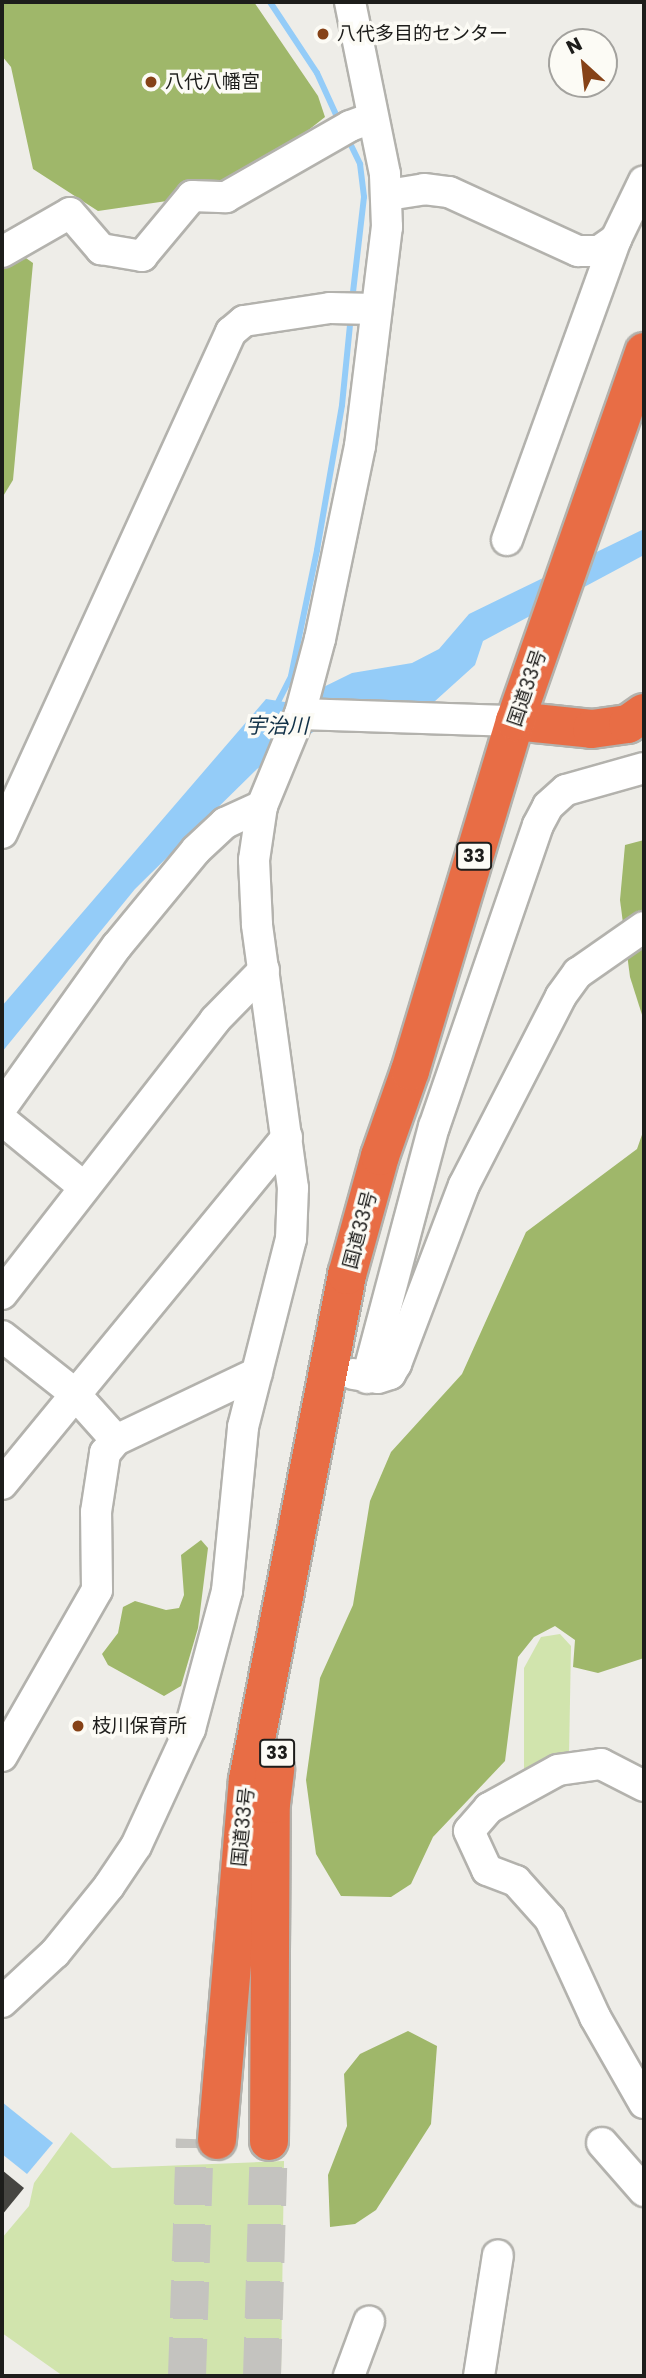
<!DOCTYPE html>
<meta charset="utf-8">
<style>
body{margin:0}
#map{position:relative;width:646px;height:2378px;overflow:hidden;background:#eeede8;font-family:Poppins,"Noto Sans JP",sans-serif}
div>[style]{position:absolute}
.green>*{inset:0;background:#d1e4ad}
.forest>*{inset:0;background:#9fb76a}
.water>*{inset:0;background:#94ccf8}
.stream>*{height:6px;margin:-3px;padding:0 3px;transform-origin:3px;border-radius:3px;background:#94ccf8}
.building>*{inset:0;background:#464541}
.highway-tunnel>*{height:38px;margin-top:-19px;transform-origin:0;background:repeating-linear-gradient(90deg,#c4c3bf 0 38px,transparent 0 57px)}
.roads{filter:drop-shadow(2px 0 #b3b2ad) drop-shadow(-2px 0 #b3b2ad) drop-shadow(0 2px #b3b2ad) drop-shadow(0 -2px #b3b2ad)}
.minor>*{height:30px;margin:-15px;padding:0 15px;transform-origin:15px;border-radius:15px;background:#fff}
.highway>*{height:38px;margin:-19px;padding:0 19px;transform-origin:19px;border-radius:19px;background:#e86d45}
.dots>*{width:19px;height:19px;translate:-50% -50%;box-sizing:border-box;border:4px solid #fcfbf5;border-radius:50%}
span{translate:-50% -50%;white-space:nowrap;text-align:center;line-height:1.15;-webkit-text-stroke:7px #fcfbf5;paint-order:stroke}
.shield-label span{padding:2px 5px;background:#fcfbf5;border:2px solid;border-radius:5px;-webkit-text-stroke-width:0}
.shield-label{font-size:18px;color:#1d1d1b;font-weight:700}
.poi-label{font-size:19px;color:#1d1d1b}
.left{translate:0 -50%;text-align:left}
.street-label{font-size:19px;color:#1d1d1b}
.water-label{font-size:21px;color:#113147;font-style:italic}
.frame{position:absolute;inset:0;border:4px solid #1d1d1b;pointer-events:none}
.north{position:absolute;left:548px;top:28px;width:70px;height:70px;box-sizing:border-box;background:#fcfbf5;border:2px solid #a3a29e;border-radius:50%;rotate:333deg;font-size:19px;font-weight:700;line-height:28px;text-align:center;color:#1d1d1b}
.north::after{content:'';display:block;margin:auto;width:24px;height:32px;background:#864217;clip-path:polygon(50% 0,100% 100%,50% 72%,0 100%)}
</style>
<div id="map">
<div class="green">
<div style="clip-path:polygon(560px 1634px,571px 1646px,569px 1755px,524px 1772px,524px 1668px,541px 1637px)"></div>
<div style="clip-path:polygon(71px 2132px,112px 2168px,284px 2161px,281px 2376px,63px 2376px,2px 2333px,2px 2238px,29px 2206px,34px 2183px)"></div>
</div>
<div class="forest">
<div style="clip-path:polygon(2px 2px,254px 2px,318px 96px,325px 117px,225px 196px,194px 180px,167px 201px,98px 211px,33px 169px,11px 67px,2px 56px)"></div>
<div style="clip-path:polygon(2px 241px,33px 263px,13px 480px,2px 498px)"></div>
<div style="clip-path:polygon(644px 840px,644px 1021px,630px 977px,620px 900px,625px 845px)"></div>
<div style="clip-path:polygon(644px 1129px,644px 1658px,598px 1673px,573px 1667px,575px 1640px,555px 1626px,534px 1637px,518px 1657px,505px 1761px,433px 1837px,411px 1884px,391px 1897px,341px 1896px,316px 1854px,306px 1780px,320px 1678px,353px 1605px,370px 1501px,391px 1452px,462px 1374px,526px 1232px,637px 1149px)"></div>
<div style="clip-path:polygon(201px 1540px,208px 1548px,198px 1628px,181px 1686px,164px 1696px,108px 1665px,102px 1654px,118px 1633px,123px 1607px,135px 1601px,166px 1610px,179px 1608px,184px 1595px,181px 1555px)"></div>
<div style="clip-path:polygon(408px 2031px,437px 2046px,431px 2124px,376px 2210px,355px 2224px,330px 2227px,328px 2175px,347px 2126px,344px 2074px,360px 2054px)"></div>
</div>
<div class="water">
<div style="clip-path:polygon(644px 529px,644px 555px,483px 641px,475px 665px,424px 711px,354px 705px,257px 769px,135px 889px,2px 1052px,2px 1006px,266px 699px,291px 703px,352px 673px,412px 663px,439px 649px,469px 614px)"></div>
<div style="clip-path:polygon(2px 2102px,53px 2143px,27px 2174px,2px 2154px)"></div>
</div>
<div class="stream">
<div style="left:270px;top:2px;width:85px;rotate:56.5deg"></div>
<div style="left:317px;top:73px;width:53px;rotate:65.4deg"></div>
<div style="left:347px;top:137px;width:30px;rotate:64deg"></div>
<div style="left:360px;top:164px;width:33px;rotate:83deg"></div>
<div style="left:364px;top:197px;width:105px;rotate:96.6deg"></div>
<div style="left:275px;top:708px;width:36px;rotate:-63deg"></div>
<div style="left:291px;top:676px;width:129px;rotate:-78.3deg"></div>
<div style="left:317px;top:550px;width:147px;rotate:-80.2deg"></div>
<div style="left:342px;top:405px;width:90px;rotate:-84.3deg"></div>
</div>
<div class="building">
<div style="clip-path:polygon(2px 2170px,24px 2188px,2px 2215px)"></div>
</div>
<div class="highway-tunnel">
<div style="left:187px;top:2376px;width:237px;rotate:-88.1deg"></div>
<div style="left:262px;top:2376px;width:235px;rotate:-88.3deg"></div>
</div>
<div class="roads">
<div class="minor">
<div style="left:388px;top:195px;width:36px;rotate:-9deg"></div>
<div style="left:424px;top:189px;width:25px;rotate:7deg"></div>
<div style="left:449px;top:192px;width:142px;rotate:24.6deg"></div>
<div style="left:578px;top:251px;width:21px"></div>
<div style="left:599px;top:251px;width:21px;rotate:-35deg"></div>
<div style="left:2px;top:252px;width:78px;rotate:-29.8deg"></div>
<div style="left:70px;top:213px;width:48px;rotate:49.3deg"></div>
<div style="left:101px;top:249px;width:42px;rotate:9.7deg"></div>
<div style="left:142px;top:256px;width:78px;rotate:-50.2deg"></div>
<div style="left:192px;top:196px;width:34px;rotate:2deg"></div>
<div style="left:226px;top:197px;width:143px;rotate:-29.8deg"></div>
<div style="left:350px;top:126px;width:23px;rotate:-20deg"></div>
<div style="left:507px;top:540px;width:320px;rotate:-70.1deg"></div>
<div style="left:616px;top:239px;width:64px;rotate:-64.2deg"></div>
<div style="left:300px;top:714px;width:215px;rotate:1.9deg"></div>
<div style="left:2px;top:833px;width:551px;rotate:-65.44deg"></div>
<div style="left:231px;top:332px;width:17px;rotate:-40deg"></div>
<div style="left:244px;top:321px;width:87px;rotate:-8.6deg"></div>
<div style="left:330px;top:308px;width:46px;rotate:1.2deg"></div>
<div style="left:2px;top:1107px;width:198px;rotate:-54.5deg"></div>
<div style="left:117px;top:946px;width:124px;rotate:-50.5deg"></div>
<div style="left:196px;top:850px;width:40px;rotate:-43deg"></div>
<div style="left:225px;top:823px;width:41px;rotate:-24.7deg"></div>
<div style="left:2px;top:1120px;width:106px;rotate:39.3deg"></div>
<div style="left:2px;top:1294px;width:347px;rotate:-52.1deg"></div>
<div style="left:215px;top:1020px;width:70px;rotate:-45.6deg"></div>
<div style="left:2px;top:1336px;width:90px;rotate:38.3deg"></div>
<div style="left:73px;top:1392px;width:64px;rotate:48.1deg"></div>
<div style="left:353px;top:1374px;width:25px;rotate:9deg"></div>
<div style="left:378px;top:1378px;width:13px;rotate:-18deg"></div>
<div style="left:390px;top:1374px;width:12px;rotate:-59deg"></div>
<div style="left:396px;top:1364px;width:191px;rotate:-69.2deg"></div>
<div style="left:464px;top:1185px;width:212px;rotate:-62.8deg"></div>
<div style="left:561px;top:996px;width:29px;rotate:-54deg"></div>
<div style="left:578px;top:973px;width:80px;rotate:-34.9deg"></div>
<div style="left:367px;top:1378px;width:260px;rotate:-75.1deg"></div>
<div style="left:434px;top:1127px;width:319px;rotate:-71deg"></div>
<div style="left:538px;top:825px;width:21px;rotate:-62deg"></div>
<div style="left:548px;top:806px;width:24px;rotate:-42deg"></div>
<div style="left:566px;top:790px;width:81px;rotate:-15.8deg"></div>
<div style="left:2px;top:1484px;width:449px;rotate:-50.6deg"></div>
<div style="left:2px;top:1756px;width:191px;rotate:-60.2deg"></div>
<div style="left:97px;top:1590px;width:78px;rotate:-90.7deg"></div>
<div style="left:96px;top:1512px;width:60px;rotate:-81.3deg"></div>
<div style="left:105px;top:1453px;width:17px;rotate:-50deg"></div>
<div style="left:116px;top:1440px;width:156px;rotate:-25.4deg"></div>
<div style="left:644px;top:1786px;width:48px;rotate:-152.9deg"></div>
<div style="left:601px;top:1764px;width:43px;rotate:172.1deg"></div>
<div style="left:558px;top:1770px;width:79px;rotate:151.2deg"></div>
<div style="left:489px;top:1808px;width:30px;rotate:131deg"></div>
<div style="left:469px;top:1831px;width:43px;rotate:65.2deg"></div>
<div style="left:487px;top:1870px;width:31px;rotate:21deg"></div>
<div style="left:516px;top:1881px;width:51px;rotate:48.2deg"></div>
<div style="left:550px;top:1919px;width:108px;rotate:65.3deg"></div>
<div style="left:595px;top:2017px;width:99px;rotate:60.3deg"></div>
<div style="left:2px;top:2002px;width:72px;rotate:-42.8deg"></div>
<div style="left:55px;top:1953px;width:86px;rotate:-51.1deg"></div>
<div style="left:109px;top:1886px;width:48px;rotate:-56deg"></div>
<div style="left:136px;top:1846px;width:129px;rotate:-65.2deg"></div>
<div style="left:190px;top:1729px;width:143px;rotate:-75deg"></div>
<div style="left:227px;top:1591px;width:165px;rotate:-84.4deg"></div>
<div style="left:243px;top:1427px;width:194px;rotate:-75.7deg"></div>
<div style="left:291px;top:1239px;width:51px;rotate:-87.8deg"></div>
<div style="left:293px;top:1188px;width:266px;rotate:-97.8deg"></div>
<div style="left:257px;top:924px;width:64px;rotate:-92.7deg"></div>
<div style="left:254px;top:860px;width:55px;rotate:-81.6deg"></div>
<div style="left:262px;top:806px;width:100px;rotate:-67.6deg"></div>
<div style="left:300px;top:714px;width:78px;rotate:-75.1deg"></div>
<div style="left:320px;top:639px;width:197px;rotate:-78.3deg"></div>
<div style="left:360px;top:446px;width:221px;rotate:-83deg"></div>
<div style="left:387px;top:227px;width:53px;rotate:-92.2deg"></div>
<div style="left:385px;top:174px;width:176px;rotate:-101.5deg"></div>
<div style="left:602px;top:2143px;width:64px;rotate:48.8deg"></div>
<div style="left:349px;top:2376px;width:58px;rotate:-69.7deg"></div>
<div style="left:479px;top:2376px;width:122px;rotate:-81.1deg"></div>
</div>
<div class="highway">
<div style="left:515px;top:721px;width:77px;rotate:5.9deg"></div>
<div style="left:592px;top:729px;width:36px;rotate:-8deg"></div>
<div style="left:628px;top:724px;width:19px;rotate:-35deg"></div>
<div style="left:217px;top:2140px;width:361px;rotate:-85.1deg"></div>
<div style="left:248px;top:1780px;width:515px;rotate:-78.91deg"></div>
<div style="left:347px;top:1275px;width:123px;rotate:-74.5deg"></div>
<div style="left:380px;top:1156px;width:90px;rotate:-70.6deg"></div>
<div style="left:410px;top:1071px;width:365px;rotate:-73.3deg"></div>
<div style="left:515px;top:721px;width:391px;rotate:-70.7deg"></div>
<div style="left:269px;top:2141px;width:337px;rotate:-89.7deg"></div>
<div style="left:271px;top:1804px;width:35px;rotate:-83deg"></div>
</div>
</div>
<div class="dots">
<div style="left:323px;top:34px;background:#864217"></div>
<div style="left:151px;top:82px;background:#864217"></div>
<div style="left:78px;top:1726px;background:#864217"></div>
</div>
<div class="shield-label">
<span style="left:474px;top:856px">33</span>
<span style="left:277px;top:1753px">33</span>
</div>
<div class="poi-label">
<span class="left" style="left:337px;top:34px">八代多目的センター</span>
<span class="left" style="left:165px;top:82px">八代八幡宮</span>
<span class="left" style="left:92px;top:1726px">枝川保育所</span>
</div>
<div class="street-label">
<span style="left:527px;top:688px;rotate:-71deg">国道33号</span>
<span style="left:360px;top:1230px;rotate:-75deg">国道33号</span>
<span style="left:243px;top:1827px;rotate:-84deg">国道33号</span>
</div>
<div class="water-label">
<span style="left:277px;top:726px">宇治川</span>
</div>
<div class="frame"></div>
<div class="north">N</div>
</div>
